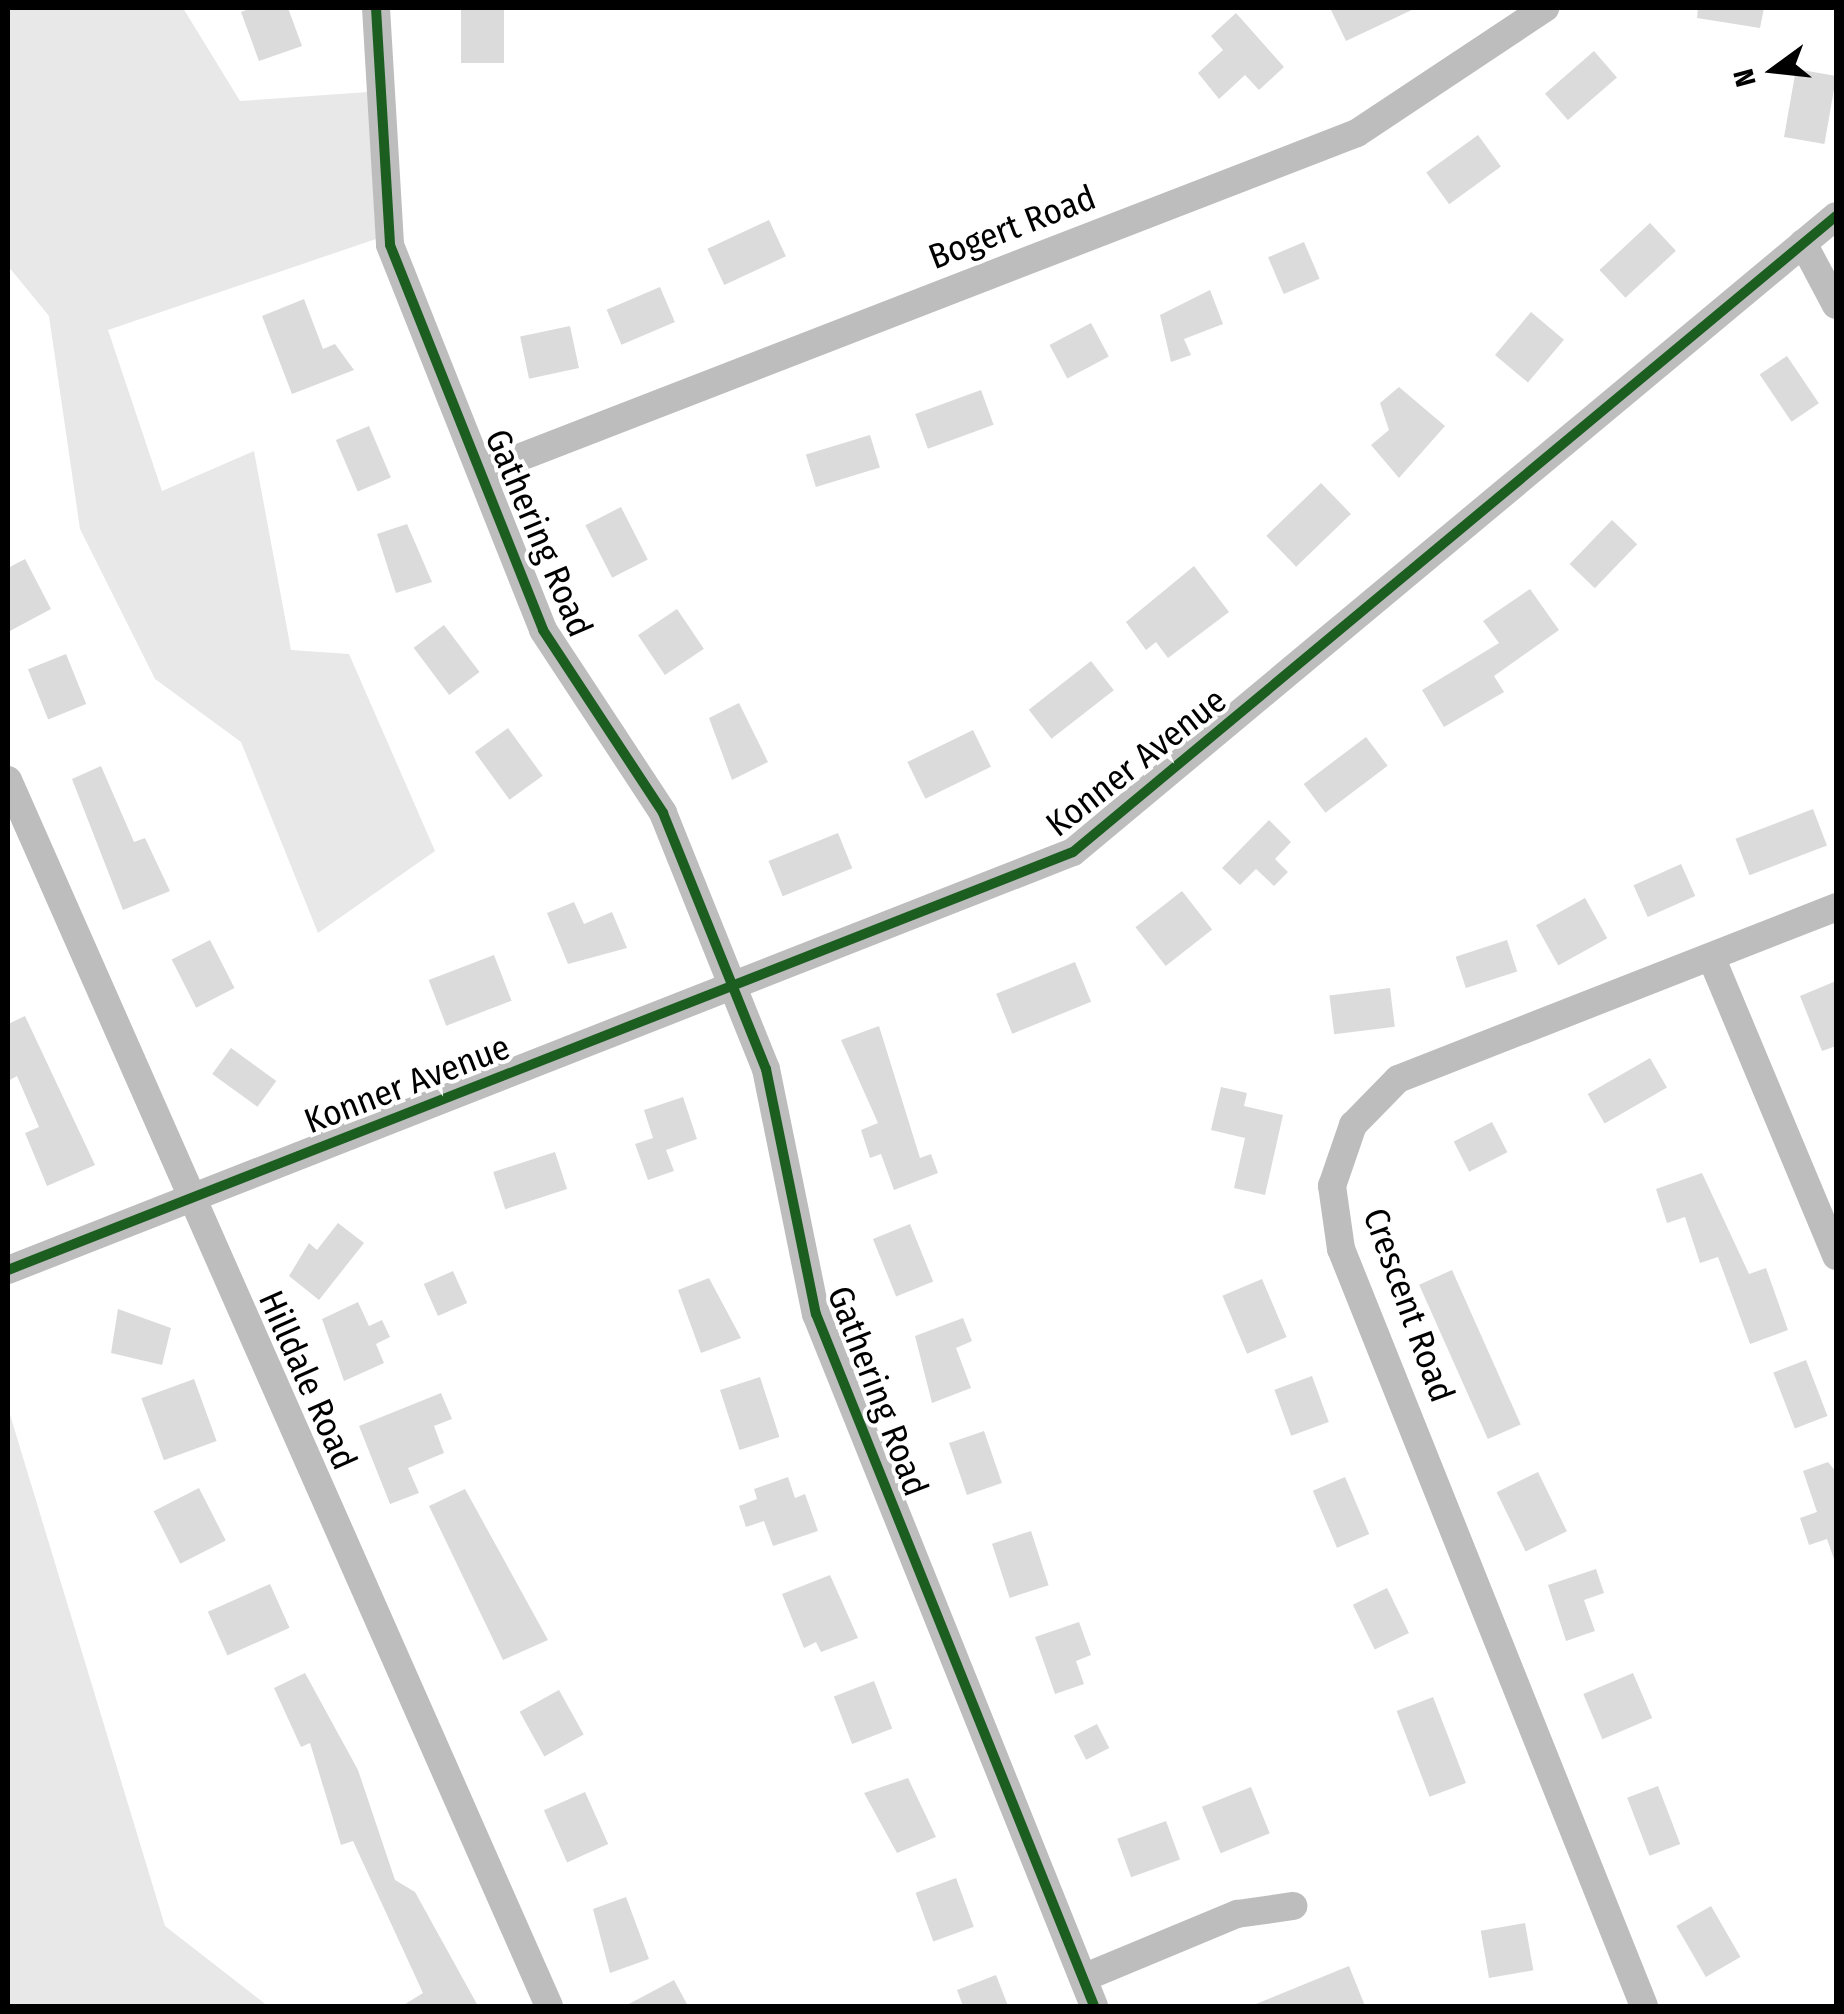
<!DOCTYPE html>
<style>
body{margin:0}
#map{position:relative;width:1844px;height:2014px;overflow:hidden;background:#fff;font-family:"Fira Sans Condensed",sans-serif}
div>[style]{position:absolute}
.green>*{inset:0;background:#e8e8e8}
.building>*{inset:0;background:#dbdbdb;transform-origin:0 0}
.minor>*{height:28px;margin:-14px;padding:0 14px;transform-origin:14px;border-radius:14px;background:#bdbdbd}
.cycleway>*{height:10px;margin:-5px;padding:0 5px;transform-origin:5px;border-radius:5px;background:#1b5e20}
span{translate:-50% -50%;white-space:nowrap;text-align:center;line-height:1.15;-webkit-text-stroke:8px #fff;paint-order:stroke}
.street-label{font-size:35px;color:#000}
.frame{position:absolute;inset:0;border:10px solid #000;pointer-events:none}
.north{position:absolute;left:1724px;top:20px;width:100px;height:100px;-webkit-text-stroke:8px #fff;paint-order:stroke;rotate:255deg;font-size:28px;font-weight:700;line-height:40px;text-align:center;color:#000}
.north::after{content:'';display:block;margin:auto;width:35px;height:45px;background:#000;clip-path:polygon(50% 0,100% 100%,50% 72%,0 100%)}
</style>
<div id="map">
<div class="green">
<div style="clip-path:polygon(8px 8px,183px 8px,240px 101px,368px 92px,376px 239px,108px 330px,162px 491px,254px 451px,291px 650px,349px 654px,435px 851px,318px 933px,241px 742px,155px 679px,80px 529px,49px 316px,8px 266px)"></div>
<div style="clip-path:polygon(8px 1408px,165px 1926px,268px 2006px,8px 2006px)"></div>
</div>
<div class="building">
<div style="clip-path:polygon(252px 8px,288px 8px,302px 46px,259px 61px,241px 12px)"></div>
<div style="left:461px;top:8px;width:43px;height:55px"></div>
<div style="clip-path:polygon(1330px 8px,1416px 8px,1346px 41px)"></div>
<div style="clip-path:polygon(1698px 8px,1764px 8px,1760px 28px,1697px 18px)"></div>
<div style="clip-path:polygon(1236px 13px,1284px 67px,1259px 90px,1245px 75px,1219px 99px,1198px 73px,1223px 50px,1211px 36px)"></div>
<div style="left:1594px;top:51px;width:35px;height:65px;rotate:49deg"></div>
<div style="left:1796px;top:69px;width:41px;height:69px;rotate:10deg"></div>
<div style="left:1478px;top:135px;width:39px;height:64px;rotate:54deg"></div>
<div style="left:769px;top:220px;width:40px;height:68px;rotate:65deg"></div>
<div style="left:1650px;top:223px;width:38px;height:69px;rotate:47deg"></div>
<div style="left:1304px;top:242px;width:40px;height:39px;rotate:67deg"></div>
<div style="left:660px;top:287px;width:38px;height:58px;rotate:67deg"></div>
<div style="clip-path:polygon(1210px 290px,1223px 324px,1184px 339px,1191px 355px,1171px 362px,1160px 315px)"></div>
<div style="clip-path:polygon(304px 299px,323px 349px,335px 344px,354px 370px,292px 394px,262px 316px)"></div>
<div style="left:1531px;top:312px;width:43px;height:56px;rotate:40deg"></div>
<div style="left:1091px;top:323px;width:38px;height:47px;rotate:62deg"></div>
<div style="left:570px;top:326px;width:43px;height:51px;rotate:78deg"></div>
<div style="left:1787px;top:356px;width:57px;height:33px;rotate:56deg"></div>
<div style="clip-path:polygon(1399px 387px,1445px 426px,1399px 478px,1371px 445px,1389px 430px,1380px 403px)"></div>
<div style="left:981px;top:390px;width:37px;height:70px;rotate:70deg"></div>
<div style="left:369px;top:426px;width:56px;height:36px;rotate:67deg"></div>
<div style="left:870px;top:435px;width:34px;height:67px;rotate:73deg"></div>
<div style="left:1321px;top:483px;width:43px;height:76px;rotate:46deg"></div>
<div style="left:621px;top:507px;width:59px;height:40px;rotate:63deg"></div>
<div style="left:1612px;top:520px;width:35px;height:61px;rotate:44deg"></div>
<div style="clip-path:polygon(407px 524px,432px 582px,396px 593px,377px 534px)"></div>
<div style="clip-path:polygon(25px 559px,51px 609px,8px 632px,8px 568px)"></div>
<div style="clip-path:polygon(1194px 566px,1229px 612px,1168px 658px,1156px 642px,1146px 650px,1126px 622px)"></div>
<div style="clip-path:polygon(1530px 589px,1559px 630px,1494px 676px,1504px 692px,1444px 727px,1422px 690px,1499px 643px,1483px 621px)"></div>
<div style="left:677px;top:609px;width:48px;height:47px;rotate:56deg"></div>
<div style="left:444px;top:625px;width:59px;height:38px;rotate:53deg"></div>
<div style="left:66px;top:654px;width:54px;height:41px;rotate:68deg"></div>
<div style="left:1091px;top:661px;width:37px;height:79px;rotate:52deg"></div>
<div style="clip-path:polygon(739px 703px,768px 762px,732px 780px,709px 718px)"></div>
<div style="left:508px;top:728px;width:59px;height:41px;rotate:54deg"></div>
<div style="left:973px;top:730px;width:41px;height:73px;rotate:64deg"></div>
<div style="left:1366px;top:737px;width:36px;height:78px;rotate:53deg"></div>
<div style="clip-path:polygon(101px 766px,134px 842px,145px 838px,170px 891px,123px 910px,72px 779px)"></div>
<div style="left:1813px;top:809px;width:39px;height:83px;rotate:69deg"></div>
<div style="clip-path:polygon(1269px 820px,1291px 842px,1275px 859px,1288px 872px,1274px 886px,1256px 869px,1240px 885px,1222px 868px)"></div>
<div style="left:838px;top:833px;width:38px;height:75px;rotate:68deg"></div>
<div style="left:1681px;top:864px;width:35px;height:52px;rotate:66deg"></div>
<div style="left:1182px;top:891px;width:49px;height:59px;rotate:52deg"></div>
<div style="left:1585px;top:898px;width:46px;height:56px;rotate:61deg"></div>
<div style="clip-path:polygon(574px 902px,584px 924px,612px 912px,627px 948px,568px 964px,547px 913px)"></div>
<div style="left:210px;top:940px;width:54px;height:43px;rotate:63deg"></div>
<div style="left:1507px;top:940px;width:33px;height:54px;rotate:72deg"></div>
<div style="left:494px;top:955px;width:49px;height:70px;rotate:69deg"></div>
<div style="left:1075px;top:962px;width:43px;height:85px;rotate:68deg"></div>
<div style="clip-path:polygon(1836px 981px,1836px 1046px,1822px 1051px,1800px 996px)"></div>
<div style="left:1390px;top:988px;width:39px;height:61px;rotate:83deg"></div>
<div style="clip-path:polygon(25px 1016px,95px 1165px,47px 1186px,25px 1133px,39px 1127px,17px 1076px,8px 1081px,8px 1024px)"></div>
<div style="clip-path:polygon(879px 1026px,920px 1158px,931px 1154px,938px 1173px,894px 1190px,881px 1154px,870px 1158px,861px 1130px,878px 1123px,841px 1040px)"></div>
<div style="left:231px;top:1048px;width:56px;height:32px;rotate:36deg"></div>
<div style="left:1650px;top:1058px;width:34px;height:72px;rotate:60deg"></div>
<div style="clip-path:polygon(1221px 1087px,1247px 1093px,1244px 1106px,1283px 1115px,1265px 1195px,1234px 1188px,1245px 1138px,1211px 1130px)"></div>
<div style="clip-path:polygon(683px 1097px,697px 1139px,666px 1150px,674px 1171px,648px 1180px,635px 1144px,653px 1138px,644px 1110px)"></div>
<div style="left:1492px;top:1122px;width:34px;height:43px;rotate:63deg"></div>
<div style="left:555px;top:1152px;width:39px;height:65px;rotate:72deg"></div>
<div style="clip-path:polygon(1702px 1173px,1749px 1274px,1766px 1268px,1788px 1330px,1750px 1344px,1718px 1257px,1700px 1263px,1685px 1217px,1667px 1223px,1656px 1189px)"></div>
<div style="clip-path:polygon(338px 1223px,364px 1243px,319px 1300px,289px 1276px,309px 1243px,317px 1250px)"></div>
<div style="left:910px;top:1224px;width:62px;height:40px;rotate:68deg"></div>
<div style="left:1452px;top:1270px;width:169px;height:36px;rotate:66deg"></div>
<div style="left:453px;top:1271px;width:35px;height:32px;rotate:66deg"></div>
<div style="clip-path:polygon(709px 1278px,741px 1338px,701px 1353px,678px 1290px)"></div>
<div style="left:1262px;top:1279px;width:63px;height:43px;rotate:67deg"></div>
<div style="clip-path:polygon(358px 1302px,369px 1326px,382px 1320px,390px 1337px,376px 1344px,384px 1363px,344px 1381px,322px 1319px)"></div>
<div style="clip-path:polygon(118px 1309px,171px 1328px,162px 1365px,111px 1353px)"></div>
<div style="clip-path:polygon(963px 1318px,972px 1341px,956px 1348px,971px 1388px,932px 1403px,915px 1336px)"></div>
<div style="left:1806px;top:1360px;width:60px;height:35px;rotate:69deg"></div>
<div style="left:1312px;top:1376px;width:49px;height:40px;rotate:70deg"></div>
<div style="left:760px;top:1377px;width:63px;height:42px;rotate:72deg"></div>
<div style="left:194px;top:1379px;width:66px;height:56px;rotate:70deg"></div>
<div style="clip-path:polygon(441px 1393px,452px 1419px,434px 1426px,444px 1453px,408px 1468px,419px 1493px,390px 1504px,359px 1426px)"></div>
<div style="left:984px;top:1431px;width:55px;height:37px;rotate:71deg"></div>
<div style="clip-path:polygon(1828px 1462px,1836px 1472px,1834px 1559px,1827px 1539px,1809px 1545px,1800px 1518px,1817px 1512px,1803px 1471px)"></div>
<div style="left:1538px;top:1472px;width:66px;height:46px;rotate:64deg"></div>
<div style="clip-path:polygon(788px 1477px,795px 1498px,805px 1494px,818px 1531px,773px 1546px,764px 1521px,746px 1527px,739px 1506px,757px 1499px,754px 1489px)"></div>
<div style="left:1345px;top:1477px;width:62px;height:35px;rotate:67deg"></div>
<div style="left:199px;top:1488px;width:59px;height:51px;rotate:63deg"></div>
<div style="clip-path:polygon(465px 1489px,548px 1640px,503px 1660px,429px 1506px)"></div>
<div style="left:1031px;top:1531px;width:57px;height:41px;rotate:72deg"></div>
<div style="clip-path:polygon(1596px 1569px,1604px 1593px,1584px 1600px,1595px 1631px,1566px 1641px,1548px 1585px)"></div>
<div style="clip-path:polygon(830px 1575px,858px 1638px,821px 1652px,816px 1642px,804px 1648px,782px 1594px)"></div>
<div style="left:270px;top:1584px;width:48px;height:68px;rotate:66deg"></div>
<div style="left:1387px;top:1588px;width:50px;height:38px;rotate:64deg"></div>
<div style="clip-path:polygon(1079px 1622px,1091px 1655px,1076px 1661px,1084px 1684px,1055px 1694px,1035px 1637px)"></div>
<div style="clip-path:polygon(305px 1673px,358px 1770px,395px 1880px,415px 1892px,478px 2006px,402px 2006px,423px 1993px,353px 1841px,341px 1845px,310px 1743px,301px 1747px,274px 1688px)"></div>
<div style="left:1633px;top:1673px;width:49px;height:54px;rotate:67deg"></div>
<div style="left:874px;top:1681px;width:51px;height:43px;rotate:69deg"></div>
<div style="left:559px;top:1690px;width:51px;height:45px;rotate:61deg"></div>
<div style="left:1433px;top:1697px;width:92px;height:39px;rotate:69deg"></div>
<div style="left:1097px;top:1724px;width:27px;height:26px;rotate:63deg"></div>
<div style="clip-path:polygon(908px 1778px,936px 1837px,897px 1853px,864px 1793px)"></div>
<div style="left:1658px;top:1786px;width:62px;height:33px;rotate:69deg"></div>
<div style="left:1251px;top:1787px;width:50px;height:53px;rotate:68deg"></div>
<div style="left:585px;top:1792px;width:57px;height:45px;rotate:66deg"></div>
<div style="left:1166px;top:1821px;width:41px;height:52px;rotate:70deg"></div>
<div style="left:956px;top:1878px;width:52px;height:43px;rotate:70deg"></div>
<div style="clip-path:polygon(626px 1897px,649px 1959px,610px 1973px,593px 1909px)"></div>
<div style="left:1711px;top:1906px;width:59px;height:40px;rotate:60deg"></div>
<div style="left:1525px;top:1923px;width:48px;height:45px;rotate:80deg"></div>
<div style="clip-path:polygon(1349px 1966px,1365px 2006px,1251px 2006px)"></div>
<div style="clip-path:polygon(996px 1975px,1008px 2006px,963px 2006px,957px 1990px)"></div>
<div style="clip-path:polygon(674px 1980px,688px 2006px,625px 2006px)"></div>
</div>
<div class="minor">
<div style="left:376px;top:8px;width:237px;rotate:86.6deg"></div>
<div style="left:390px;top:245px;width:414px;rotate:68.3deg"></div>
<div style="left:543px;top:630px;width:219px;rotate:56.7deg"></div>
<div style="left:663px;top:813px;width:276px;rotate:68.1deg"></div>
<div style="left:766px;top:1069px;width:250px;rotate:78.5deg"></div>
<div style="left:816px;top:1314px;width:746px;rotate:68.11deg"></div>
<div style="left:1803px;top:243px;width:70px;rotate:62deg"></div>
<div style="left:482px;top:472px;width:938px;rotate:-21.18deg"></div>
<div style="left:1357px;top:133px;width:226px;rotate:-33.6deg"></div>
<div style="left:8px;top:780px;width:1340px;rotate:66.19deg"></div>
<div style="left:1712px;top:959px;width:322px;rotate:67.3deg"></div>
<div style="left:8px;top:1270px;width:1144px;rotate:-21.43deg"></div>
<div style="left:1073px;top:852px;width:993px;rotate:-39.81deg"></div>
<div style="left:1083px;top:1978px;width:167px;rotate:-22.6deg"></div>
<div style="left:1237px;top:1914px;width:57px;rotate:-8.1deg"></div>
<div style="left:1644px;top:2006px;width:815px;rotate:-111.81deg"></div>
<div style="left:1341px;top:1249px;width:64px;rotate:-98.1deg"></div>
<div style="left:1332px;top:1186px;width:65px;rotate:-71deg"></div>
<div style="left:1353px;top:1125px;width:64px;rotate:-45.6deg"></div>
<div style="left:1398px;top:1079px;width:471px;rotate:-21.4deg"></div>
</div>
<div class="cycleway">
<div style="left:376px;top:8px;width:237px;rotate:86.6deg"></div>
<div style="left:390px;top:245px;width:414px;rotate:68.3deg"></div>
<div style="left:543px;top:630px;width:219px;rotate:56.7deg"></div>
<div style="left:663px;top:813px;width:276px;rotate:68.1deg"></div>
<div style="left:766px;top:1069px;width:250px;rotate:78.5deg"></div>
<div style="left:816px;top:1314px;width:746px;rotate:68.11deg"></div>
<div style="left:8px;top:1270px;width:1144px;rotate:-21.43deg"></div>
<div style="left:1073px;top:852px;width:993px;rotate:-39.81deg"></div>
</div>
<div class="street-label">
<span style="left:1012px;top:227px;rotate:-21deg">Bogert Road</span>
<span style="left:539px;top:533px;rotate:67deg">Gathering Road</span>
<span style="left:1136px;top:762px;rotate:-38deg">Konner Avenue</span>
<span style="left:407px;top:1084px;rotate:-21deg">Konner Avenue</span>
<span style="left:1409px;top:1305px;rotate:70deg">Crescent Road</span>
<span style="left:308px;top:1380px;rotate:66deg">Hilldale Road</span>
<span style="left:878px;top:1391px;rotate:69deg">Gathering Road</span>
</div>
<div class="frame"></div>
<div class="north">N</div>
</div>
